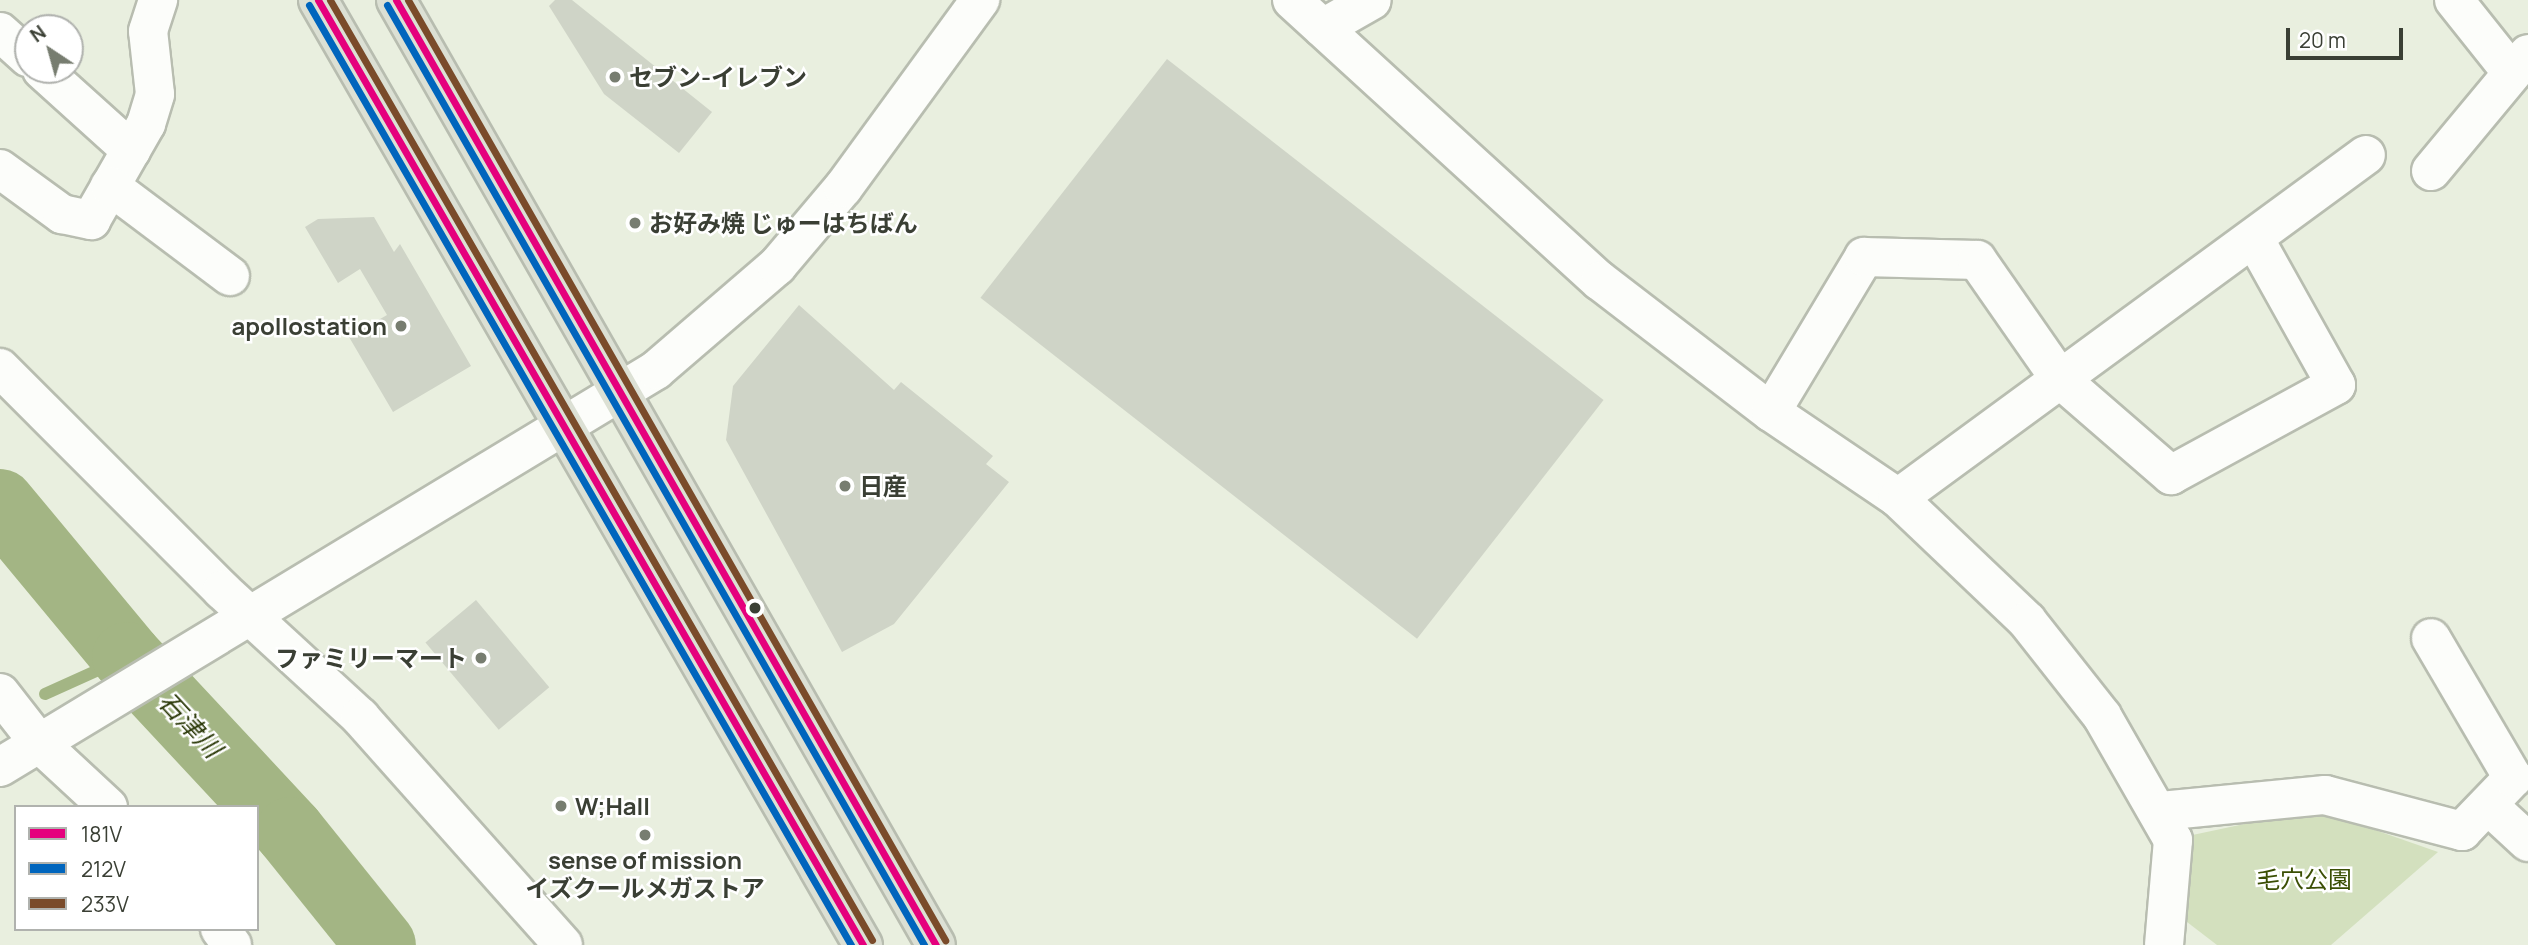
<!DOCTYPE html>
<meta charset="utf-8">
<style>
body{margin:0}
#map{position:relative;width:2528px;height:945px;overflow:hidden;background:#e9efdf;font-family:Manrope,"Noto Sans JP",sans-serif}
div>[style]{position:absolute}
.green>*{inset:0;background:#d3e0be}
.stream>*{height:12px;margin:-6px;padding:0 6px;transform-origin:6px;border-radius:6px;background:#a3b584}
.river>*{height:70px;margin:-35px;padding:0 35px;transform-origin:35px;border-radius:35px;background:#a3b584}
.building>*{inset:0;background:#cfd4c7;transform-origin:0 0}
.roads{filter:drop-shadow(2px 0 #b8bdb0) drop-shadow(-2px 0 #b8bdb0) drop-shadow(0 2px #b8bdb0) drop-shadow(0 -2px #b8bdb0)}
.street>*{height:38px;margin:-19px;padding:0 19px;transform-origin:19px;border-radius:19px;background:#fcfdfa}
.secondary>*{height:38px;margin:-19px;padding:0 19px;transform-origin:19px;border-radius:19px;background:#fcfdfa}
.primary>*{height:38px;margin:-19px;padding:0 19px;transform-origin:19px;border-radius:19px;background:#dce0d4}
.bus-1>*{height:7px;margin:-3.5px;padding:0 3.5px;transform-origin:3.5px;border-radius:3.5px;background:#e5007d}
.bus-2>*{height:7px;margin:-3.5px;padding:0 3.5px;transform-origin:3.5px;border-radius:3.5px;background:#0065bd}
.bus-3>*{height:7px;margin:-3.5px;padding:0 3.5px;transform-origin:3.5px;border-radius:3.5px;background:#7a4b2a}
.dots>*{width:19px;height:19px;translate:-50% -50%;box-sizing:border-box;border:4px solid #fff;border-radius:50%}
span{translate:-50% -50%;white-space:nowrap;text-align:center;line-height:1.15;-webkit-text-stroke:5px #fff;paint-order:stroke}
.poi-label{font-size:24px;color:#3a3f34;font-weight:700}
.left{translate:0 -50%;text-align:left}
.right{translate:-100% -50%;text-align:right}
.park-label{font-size:24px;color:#3b4f04}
.water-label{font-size:26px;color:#2a3807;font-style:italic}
.legend{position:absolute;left:14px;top:805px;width:245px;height:126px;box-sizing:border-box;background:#fff;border:2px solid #b0b2ae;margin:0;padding:9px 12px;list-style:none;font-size:21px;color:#3a3f34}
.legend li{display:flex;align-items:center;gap:14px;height:35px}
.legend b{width:35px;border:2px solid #b0b2ae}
.north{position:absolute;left:14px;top:14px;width:70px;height:70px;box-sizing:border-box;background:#fff;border:2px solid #b0b2ae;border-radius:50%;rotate:324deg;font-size:19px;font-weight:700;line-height:28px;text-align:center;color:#3a3f34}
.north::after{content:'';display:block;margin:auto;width:24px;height:32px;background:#777d70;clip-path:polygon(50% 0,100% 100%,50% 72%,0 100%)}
.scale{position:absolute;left:2286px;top:28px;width:117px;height:32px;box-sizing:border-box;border:4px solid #3a3f34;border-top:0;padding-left:9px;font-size:21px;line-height:24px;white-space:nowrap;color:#3a3f34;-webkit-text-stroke:5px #fff;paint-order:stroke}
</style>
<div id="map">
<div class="green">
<div style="clip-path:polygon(2315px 809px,2438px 852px,2331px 945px,2217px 945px,2187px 922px,2183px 837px)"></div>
</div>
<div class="stream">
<div style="left:45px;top:694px;width:90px;rotate:-24.3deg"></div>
</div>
<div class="river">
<div style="left:0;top:504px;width:199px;rotate:50.3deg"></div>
<div style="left:127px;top:657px;width:239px;rotate:47deg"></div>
<div style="left:290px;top:832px;width:145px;rotate:51.2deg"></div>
</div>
<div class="building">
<div style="clip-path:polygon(555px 0,572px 0,712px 112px,679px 153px,604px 94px,549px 6px)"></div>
<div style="left:1167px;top:59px;width:554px;height:303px;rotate:38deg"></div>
<div style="clip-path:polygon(374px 217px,394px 252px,400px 244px,471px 366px,393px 412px,349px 337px,387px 315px,360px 269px,338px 283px,305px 227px,318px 219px)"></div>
<div style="clip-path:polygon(799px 305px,894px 390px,901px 382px,993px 456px,986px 464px,1009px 482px,894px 624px,842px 652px,726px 440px,733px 386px)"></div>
<div style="left:476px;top:600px;width:114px;height:66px;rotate:50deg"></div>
</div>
<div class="roads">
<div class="street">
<div style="left:1292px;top:0;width:417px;rotate:42.4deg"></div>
<div style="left:1600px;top:281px;width:215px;rotate:37.5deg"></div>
<div style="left:1771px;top:412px;width:153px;rotate:34.1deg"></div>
<div style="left:1898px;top:498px;width:178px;rotate:43.6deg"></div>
<div style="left:2027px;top:621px;width:121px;rotate:51.7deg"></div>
<div style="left:2102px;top:716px;width:143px;rotate:60.2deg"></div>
<div style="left:2173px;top:840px;width:105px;rotate:94.9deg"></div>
<div style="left:2454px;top:0;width:93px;rotate:51.5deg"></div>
<div style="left:1323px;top:28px;width:56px;rotate:-29.7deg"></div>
<div style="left:0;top:32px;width:38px;rotate:42deg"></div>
<div style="left:42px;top:70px;width:120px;rotate:42deg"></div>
<div style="left:0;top:169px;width:77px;rotate:36deg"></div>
<div style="left:62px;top:214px;width:30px;rotate:12deg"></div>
<div style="left:91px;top:220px;width:111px;rotate:-60.2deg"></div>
<div style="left:146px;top:124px;width:31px;rotate:-73deg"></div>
<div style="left:155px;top:94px;width:63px;rotate:-96.3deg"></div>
<div style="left:148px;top:31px;width:33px;rotate:-72deg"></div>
<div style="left:2431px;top:171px;width:152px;rotate:-50.3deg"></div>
<div style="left:110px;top:186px;width:150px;rotate:36.9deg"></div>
<div style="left:0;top:368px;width:314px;rotate:45deg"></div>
<div style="left:222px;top:590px;width:188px;rotate:42.6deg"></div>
<div style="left:360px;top:717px;width:305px;rotate:48.3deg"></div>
<div style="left:1771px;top:412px;width:181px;rotate:-59deg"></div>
<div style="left:1864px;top:257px;width:113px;rotate:1.5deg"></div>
<div style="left:1977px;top:260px;width:145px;rotate:55.1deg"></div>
<div style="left:2060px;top:379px;width:147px;rotate:40.9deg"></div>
<div style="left:2171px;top:475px;width:188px;rotate:-28.6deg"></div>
<div style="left:2336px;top:385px;width:168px;rotate:-119.2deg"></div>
<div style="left:1898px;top:498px;width:580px;rotate:-36.24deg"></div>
<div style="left:0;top:693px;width:63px;rotate:52deg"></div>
<div style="left:39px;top:743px;width:94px;rotate:42.8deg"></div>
<div style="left:2489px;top:806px;width:53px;rotate:42.7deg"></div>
<div style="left:2161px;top:811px;width:165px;rotate:-5.6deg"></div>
<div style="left:2325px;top:795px;width:142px;rotate:14.7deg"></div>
<div style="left:2462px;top:831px;width:74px;rotate:-46.1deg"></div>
<div style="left:2513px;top:778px;width:162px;rotate:-120.4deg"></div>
<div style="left:220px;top:929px;width:20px;rotate:53deg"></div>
</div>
<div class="secondary">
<div style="left:0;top:767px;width:767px;rotate:-31.18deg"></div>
<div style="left:656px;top:370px;width:160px;rotate:-40.7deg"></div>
<div style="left:777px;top:266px;width:102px;rotate:-49.8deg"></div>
<div style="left:843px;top:188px;width:233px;rotate:-53.9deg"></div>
</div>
<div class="primary">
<div style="left:318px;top:0;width:1091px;rotate:60.03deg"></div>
<div style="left:396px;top:0;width:1088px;rotate:60.26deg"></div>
</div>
</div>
<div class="bus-1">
<div style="left:318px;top:0;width:1091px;rotate:60.03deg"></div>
<div style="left:396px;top:0;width:1088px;rotate:60.26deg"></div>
</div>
<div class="bus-2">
<div style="left:309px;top:5px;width:1085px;rotate:60.03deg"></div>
<div style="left:387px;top:5px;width:1083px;rotate:60.26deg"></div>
</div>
<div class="bus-3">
<div style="left:330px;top:0;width:1085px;rotate:60.03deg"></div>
<div style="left:408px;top:0;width:1083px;rotate:60.26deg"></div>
</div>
<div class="dots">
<div style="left:615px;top:77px;background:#777d70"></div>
<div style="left:635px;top:223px;background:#777d70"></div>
<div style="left:401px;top:326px;background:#777d70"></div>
<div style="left:845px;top:486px;background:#777d70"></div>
<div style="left:755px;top:608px;background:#3a3f34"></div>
<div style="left:481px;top:658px;background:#777d70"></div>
<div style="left:561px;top:806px;background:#777d70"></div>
<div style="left:645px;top:835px;background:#777d70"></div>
</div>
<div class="poi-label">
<span class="left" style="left:629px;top:77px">セブン-イレブン</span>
<span class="left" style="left:649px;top:223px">お好み焼 じゅーはちばん</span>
<span class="right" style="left:387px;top:326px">apollostation</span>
<span class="left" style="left:859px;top:486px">日産</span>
<span class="right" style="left:467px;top:658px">ファミリーマート</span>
<span class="left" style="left:575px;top:806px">W;Hall</span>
<span style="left:645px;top:874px">sense of mission<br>イズクールメガストア</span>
</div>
<div class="park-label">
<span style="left:2304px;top:879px">毛穴公園</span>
</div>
<div class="water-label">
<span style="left:190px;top:725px;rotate:47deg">石津川</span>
</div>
<ul class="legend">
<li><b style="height:9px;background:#e5007d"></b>181V</li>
<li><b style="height:9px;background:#0065bd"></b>212V</li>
<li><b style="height:9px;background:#7a4b2a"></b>233V</li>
</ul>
<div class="north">N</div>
<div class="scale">20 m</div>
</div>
